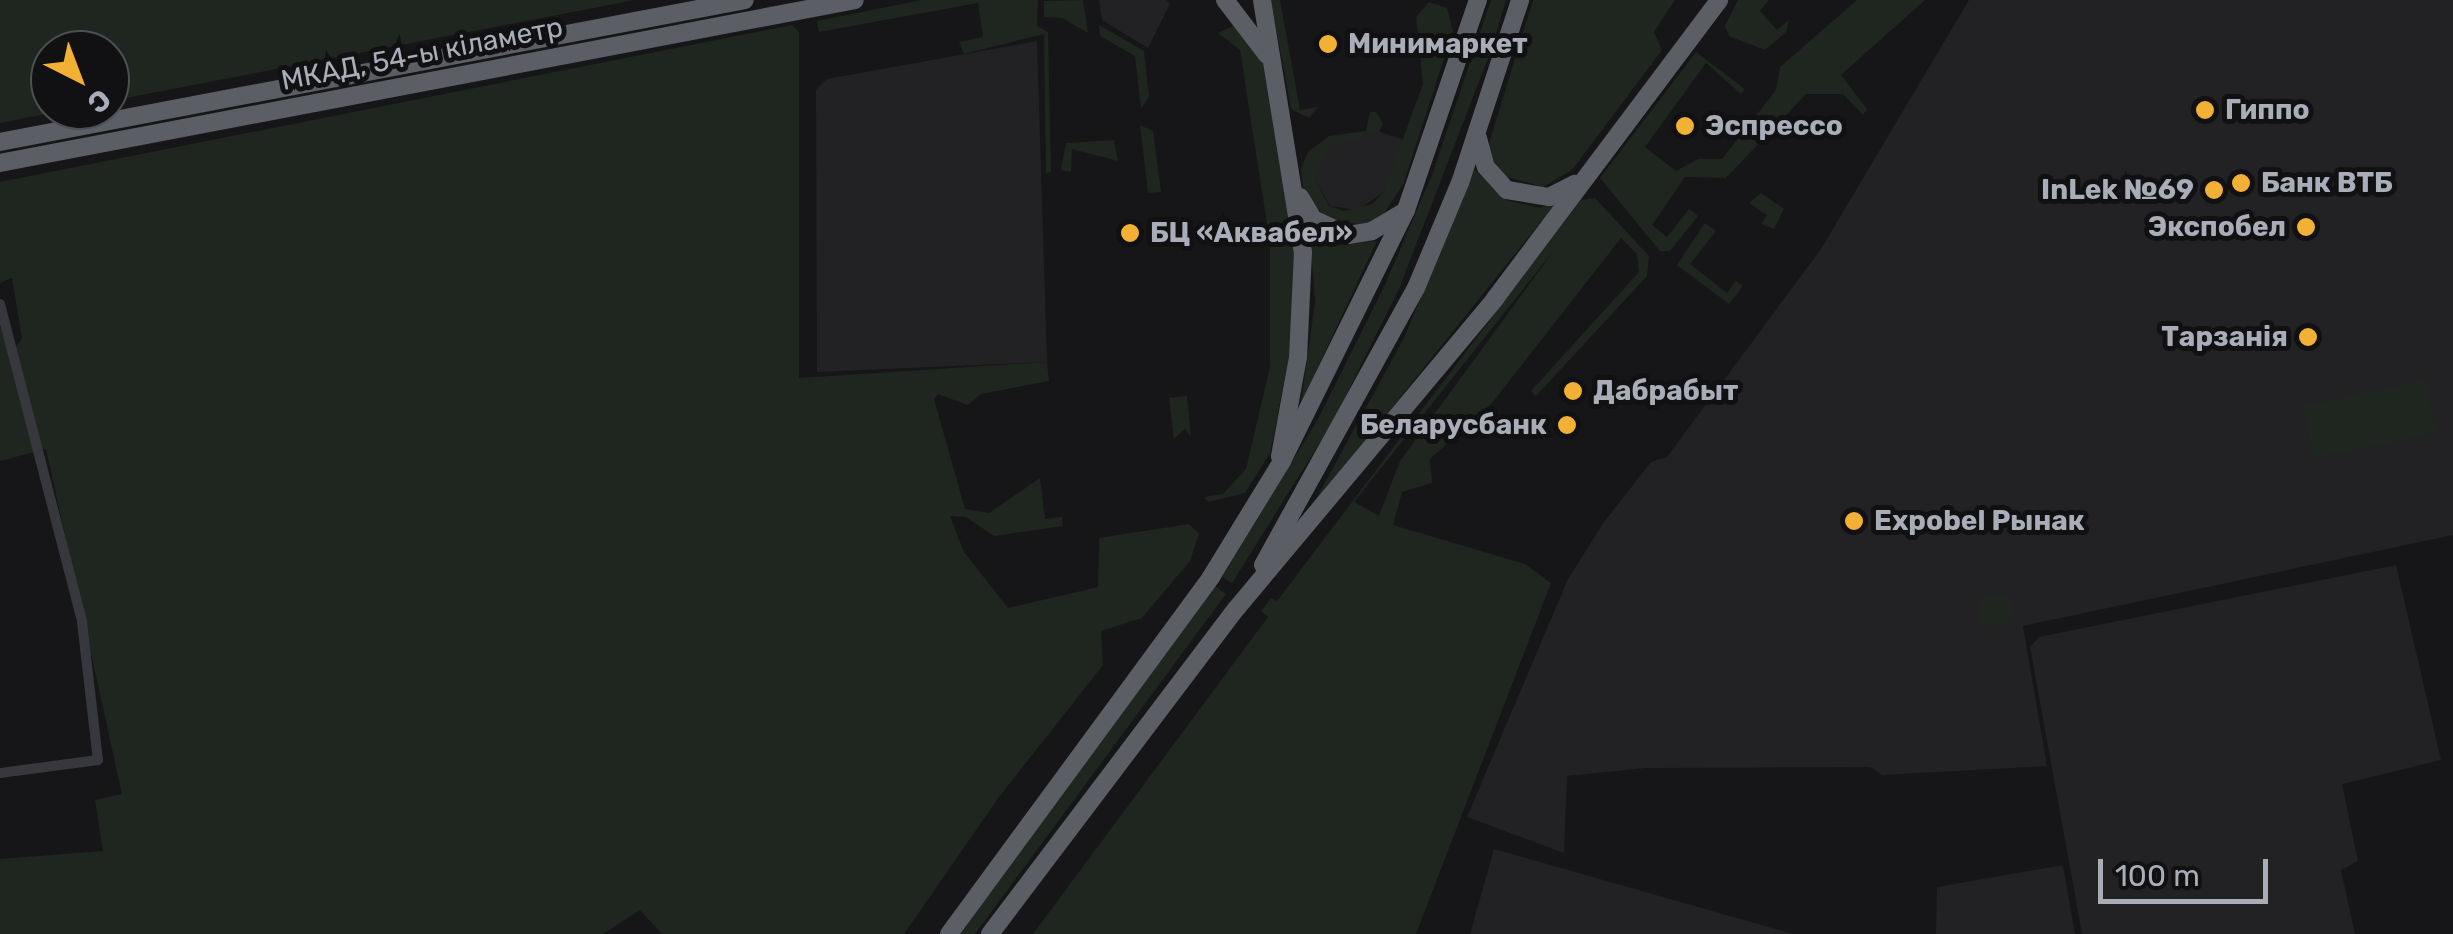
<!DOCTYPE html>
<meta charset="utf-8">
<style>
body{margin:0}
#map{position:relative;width:2453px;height:934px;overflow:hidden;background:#161618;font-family:Rubik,sans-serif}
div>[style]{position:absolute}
.built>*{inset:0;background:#222225}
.green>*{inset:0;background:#1e261f;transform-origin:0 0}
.round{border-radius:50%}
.minor>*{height:10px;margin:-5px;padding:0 5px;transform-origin:5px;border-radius:5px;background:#37383d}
.trunk>*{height:18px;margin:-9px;padding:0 9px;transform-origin:9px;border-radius:9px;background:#5b5e65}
.dots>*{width:28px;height:28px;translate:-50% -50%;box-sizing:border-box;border:5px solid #111113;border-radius:50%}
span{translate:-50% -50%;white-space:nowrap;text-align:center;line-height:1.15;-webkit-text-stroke:10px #111113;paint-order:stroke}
.poi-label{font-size:28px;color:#a8adb8;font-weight:700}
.left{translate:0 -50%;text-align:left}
.right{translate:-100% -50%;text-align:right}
.street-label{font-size:28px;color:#a8adb8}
.north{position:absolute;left:30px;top:30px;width:100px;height:100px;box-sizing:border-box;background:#111113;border:2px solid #4d4f55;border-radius:50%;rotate:138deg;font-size:28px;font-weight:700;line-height:40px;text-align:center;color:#a8adb8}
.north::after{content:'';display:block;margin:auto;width:35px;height:45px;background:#f2b134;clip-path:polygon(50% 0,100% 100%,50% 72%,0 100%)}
.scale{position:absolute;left:2098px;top:859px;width:170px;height:45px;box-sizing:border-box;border:5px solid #a8adb8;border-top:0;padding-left:12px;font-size:30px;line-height:35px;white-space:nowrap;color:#a8adb8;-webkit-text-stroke:8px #111113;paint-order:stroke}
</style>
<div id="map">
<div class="built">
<div style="clip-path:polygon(1099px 0,1166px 0,1170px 4px,1148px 48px,1102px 20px)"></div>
<div style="clip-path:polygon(1969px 0,2453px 0,2453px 535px,2023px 626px,2047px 766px,1882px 775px,1870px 767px,1646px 768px,1567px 776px,1564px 853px,1467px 817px,1568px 579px,1604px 522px,1651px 462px,1667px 457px,1821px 249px)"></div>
<div style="clip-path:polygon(1037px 41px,1047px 362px,817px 372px,816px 90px,827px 79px)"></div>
<div style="clip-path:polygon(1375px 130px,1404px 140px,1383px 193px,1357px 210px,1330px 206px,1315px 179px,1318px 162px,1328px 148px)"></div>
<div style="clip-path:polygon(2396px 565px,2441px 760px,2342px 784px,2358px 861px,2341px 870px,2355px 934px,2082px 934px,2030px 647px,2039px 637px)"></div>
<div style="clip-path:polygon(1494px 849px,1793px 934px,1470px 934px)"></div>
<div style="clip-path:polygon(2063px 865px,2075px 934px,1936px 934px,1937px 887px)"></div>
</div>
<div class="green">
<div style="clip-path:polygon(0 0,635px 0,110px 101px,110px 50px,50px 50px,50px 110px,66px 110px,0 123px)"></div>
<div style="clip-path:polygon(922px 0,1038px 0,1037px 26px,1048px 32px,1051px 172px,1046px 173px,1044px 34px,964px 54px,959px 42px,983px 37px,978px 3px,819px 32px,817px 21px)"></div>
<div style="clip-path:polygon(1083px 0,1088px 33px,1062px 18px,1044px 17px,1044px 1px)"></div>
<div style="clip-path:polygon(1271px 0,1280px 0,1300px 110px,1318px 107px,1309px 118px,1291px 109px)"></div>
<div style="clip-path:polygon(1491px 0,1506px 0,1492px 48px,1399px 289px,1331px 425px,1232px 583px,1222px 577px,1318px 419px,1384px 287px,1432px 175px)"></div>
<div style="clip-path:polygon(1533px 0,1675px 0,1654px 32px,1662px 50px,1572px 170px,1543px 187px,1501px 175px,1487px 150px)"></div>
<div style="clip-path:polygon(1738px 0,1769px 0,1760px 11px,1777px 30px,1789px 20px,1786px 32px,1765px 50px,1729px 36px,1725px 26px)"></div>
<div style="clip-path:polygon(1857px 0,1925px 0,1841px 75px,1867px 109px,1863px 115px,1843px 94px,1806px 94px,1726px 178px,1685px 177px,1652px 225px,1667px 237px,1689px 209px,1698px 216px,1670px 251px,1660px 251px,1600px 178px,1696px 52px,1745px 89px,1741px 94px,1706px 63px,1645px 147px,1676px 171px,1698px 159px,1722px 159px,1776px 90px,1780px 67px)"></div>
<div style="clip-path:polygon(1429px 2px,1447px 8px,1453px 31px,1403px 185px,1381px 218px,1363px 225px,1328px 219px,1304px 195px,1301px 169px,1308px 152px,1329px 136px,1366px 131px,1370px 112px,1376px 112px,1383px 124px,1379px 132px,1328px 148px,1315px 179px,1329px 206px,1344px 211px,1372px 204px,1383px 193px,1423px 84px,1416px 17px)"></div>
<div style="clip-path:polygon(792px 25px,799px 32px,799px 378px,1047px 362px,1049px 381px,981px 394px,968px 405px,938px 394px,934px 399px,965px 509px,989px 513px,1040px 478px,1045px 519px,1062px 517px,1063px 526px,994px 536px,966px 517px,950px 516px,964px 552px,1008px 608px,1098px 587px,1099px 538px,1189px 524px,1199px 534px,1190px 561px,1142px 618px,1101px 631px,1103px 665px,999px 797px,904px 934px,662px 934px,640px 910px,603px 934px,0 934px,0 859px,103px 851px,95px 800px,122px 794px,46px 449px,0 461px,0 327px,13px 351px,22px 338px,12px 278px,0 283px,0 182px)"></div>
<div style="clip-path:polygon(1099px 25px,1144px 51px,1149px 97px,1141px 109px,1135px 56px,1100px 36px)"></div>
<div style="clip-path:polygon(1233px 26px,1244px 29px,1266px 66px,1295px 229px,1299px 306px,1270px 453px,1245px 493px,1208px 502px,1204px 497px,1223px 494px,1246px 469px,1270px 367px,1270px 243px,1240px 50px,1218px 33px)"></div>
<div style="clip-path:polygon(1140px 125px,1153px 131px,1161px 192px,1148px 193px)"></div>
<div style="clip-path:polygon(1114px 140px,1118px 161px,1072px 149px,1071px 172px,1061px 170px,1066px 143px)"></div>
<div style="clip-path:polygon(1474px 169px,1506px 200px,1540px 208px,1559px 199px,1310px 510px,1404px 338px)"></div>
<div style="clip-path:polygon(1761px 193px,1784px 209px,1774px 229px,1761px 224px,1767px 215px,1749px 203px)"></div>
<div style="clip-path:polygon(evenodd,1595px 198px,1649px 256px,1647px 276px,1536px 396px,1531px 391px,1639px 272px,1637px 254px,1621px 238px,1492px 403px,1430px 459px,1432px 483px,1402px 492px,1393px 525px,1525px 564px,1551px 583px,1416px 934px,1033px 934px,1268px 617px,1261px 611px,1271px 598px,1277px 601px,1581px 200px,1595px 198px,1555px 249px,1400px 461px,1379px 516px,1354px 502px,1555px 249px)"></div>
<div style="clip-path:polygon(1705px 223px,1716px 231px,1690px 264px,1727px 293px,1736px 281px,1743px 286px,1729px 304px,1677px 265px)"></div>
<div style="clip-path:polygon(1310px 233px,1339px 245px,1377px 241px,1301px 403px,1315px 302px)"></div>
<div style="left:2425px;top:380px;width:54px;height:125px;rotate:78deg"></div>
<div style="clip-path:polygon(1187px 396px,1191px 437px,1185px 429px,1174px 439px,1169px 398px)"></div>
<div style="clip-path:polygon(1215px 586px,1226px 594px,975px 934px,961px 934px,1027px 834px)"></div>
<div class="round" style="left:1978px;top:593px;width:34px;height:34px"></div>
</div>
<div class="minor">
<div style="left:0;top:304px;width:328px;rotate:75.5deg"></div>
<div style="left:82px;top:622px;width:139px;rotate:83.4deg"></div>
<div style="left:98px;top:760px;width:99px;rotate:172.4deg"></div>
</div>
<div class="trunk">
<div style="left:1225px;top:0;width:69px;rotate:52.6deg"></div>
<div style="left:1262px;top:0;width:255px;rotate:80.8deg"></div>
<div style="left:1303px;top:252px;width:105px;rotate:92.7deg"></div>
<div style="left:1298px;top:357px;width:101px;rotate:100.3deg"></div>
<div style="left:1478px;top:138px;width:30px;rotate:75deg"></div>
<div style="left:1486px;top:167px;width:31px;rotate:48deg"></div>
<div style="left:1507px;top:190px;width:43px;rotate:9.5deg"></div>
<div style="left:1549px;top:197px;width:29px;rotate:-27deg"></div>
<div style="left:0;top:142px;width:758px;rotate:-10.79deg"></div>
<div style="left:0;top:163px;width:870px;rotate:-10.79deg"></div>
<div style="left:1300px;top:197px;width:26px;rotate:59deg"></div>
<div style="left:1313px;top:219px;width:38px;rotate:25deg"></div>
<div style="left:1348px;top:235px;width:24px;rotate:-9deg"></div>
<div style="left:1372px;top:231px;width:39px;rotate:-31deg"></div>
<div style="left:1263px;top:565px;width:316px;rotate:-61.1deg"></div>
<div style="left:1416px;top:288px;width:114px;rotate:-67.3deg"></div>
<div style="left:1460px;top:183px;width:193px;rotate:-71.8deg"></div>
<div style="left:949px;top:934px;width:443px;rotate:-53.7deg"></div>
<div style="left:1211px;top:577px;width:136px;rotate:-58.5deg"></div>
<div style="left:1282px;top:461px;width:280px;rotate:-63.7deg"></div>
<div style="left:1406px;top:210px;width:222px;rotate:-71.1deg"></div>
<div style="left:990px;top:934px;width:408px;rotate:-52.9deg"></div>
<div style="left:1236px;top:609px;width:403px;rotate:-50.1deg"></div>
<div style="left:1494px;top:300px;width:375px;rotate:-53.1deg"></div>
</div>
<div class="dots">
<div style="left:1328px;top:44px;background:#f2b134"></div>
<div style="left:2205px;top:110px;background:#f2b134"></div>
<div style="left:1685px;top:126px;background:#f2b134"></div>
<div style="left:2241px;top:183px;background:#f2b134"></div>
<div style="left:2214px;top:190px;background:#f2b134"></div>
<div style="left:2306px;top:227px;background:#f2b134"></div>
<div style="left:1130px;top:233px;background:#f2b134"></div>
<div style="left:2308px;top:337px;background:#f2b134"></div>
<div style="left:1573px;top:391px;background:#f2b134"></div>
<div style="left:1567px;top:425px;background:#f2b134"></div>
<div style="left:1854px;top:521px;background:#f2b134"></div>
</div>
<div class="poi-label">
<span class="left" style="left:1348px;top:44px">Минимаркет</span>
<span class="left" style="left:2225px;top:110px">Гиппо</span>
<span class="left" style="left:1705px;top:126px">Эспрессо</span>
<span class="left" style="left:2261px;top:183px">Банк ВТБ</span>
<span class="right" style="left:2194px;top:190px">InLek №69</span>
<span class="right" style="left:2286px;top:227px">Экспобел</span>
<span class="left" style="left:1150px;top:233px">БЦ «Аквабел»</span>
<span class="right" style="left:2288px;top:337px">Тарзанія</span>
<span class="left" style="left:1593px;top:391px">Дабрабыт</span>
<span class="right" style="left:1547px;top:425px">Беларусбанк</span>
<span class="left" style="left:1874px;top:521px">Expobel Рынак</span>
</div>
<div class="street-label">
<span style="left:422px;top:54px;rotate:-11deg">МКАД, 54-ы кіламетр</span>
</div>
<div class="north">С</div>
<div class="scale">100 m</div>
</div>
